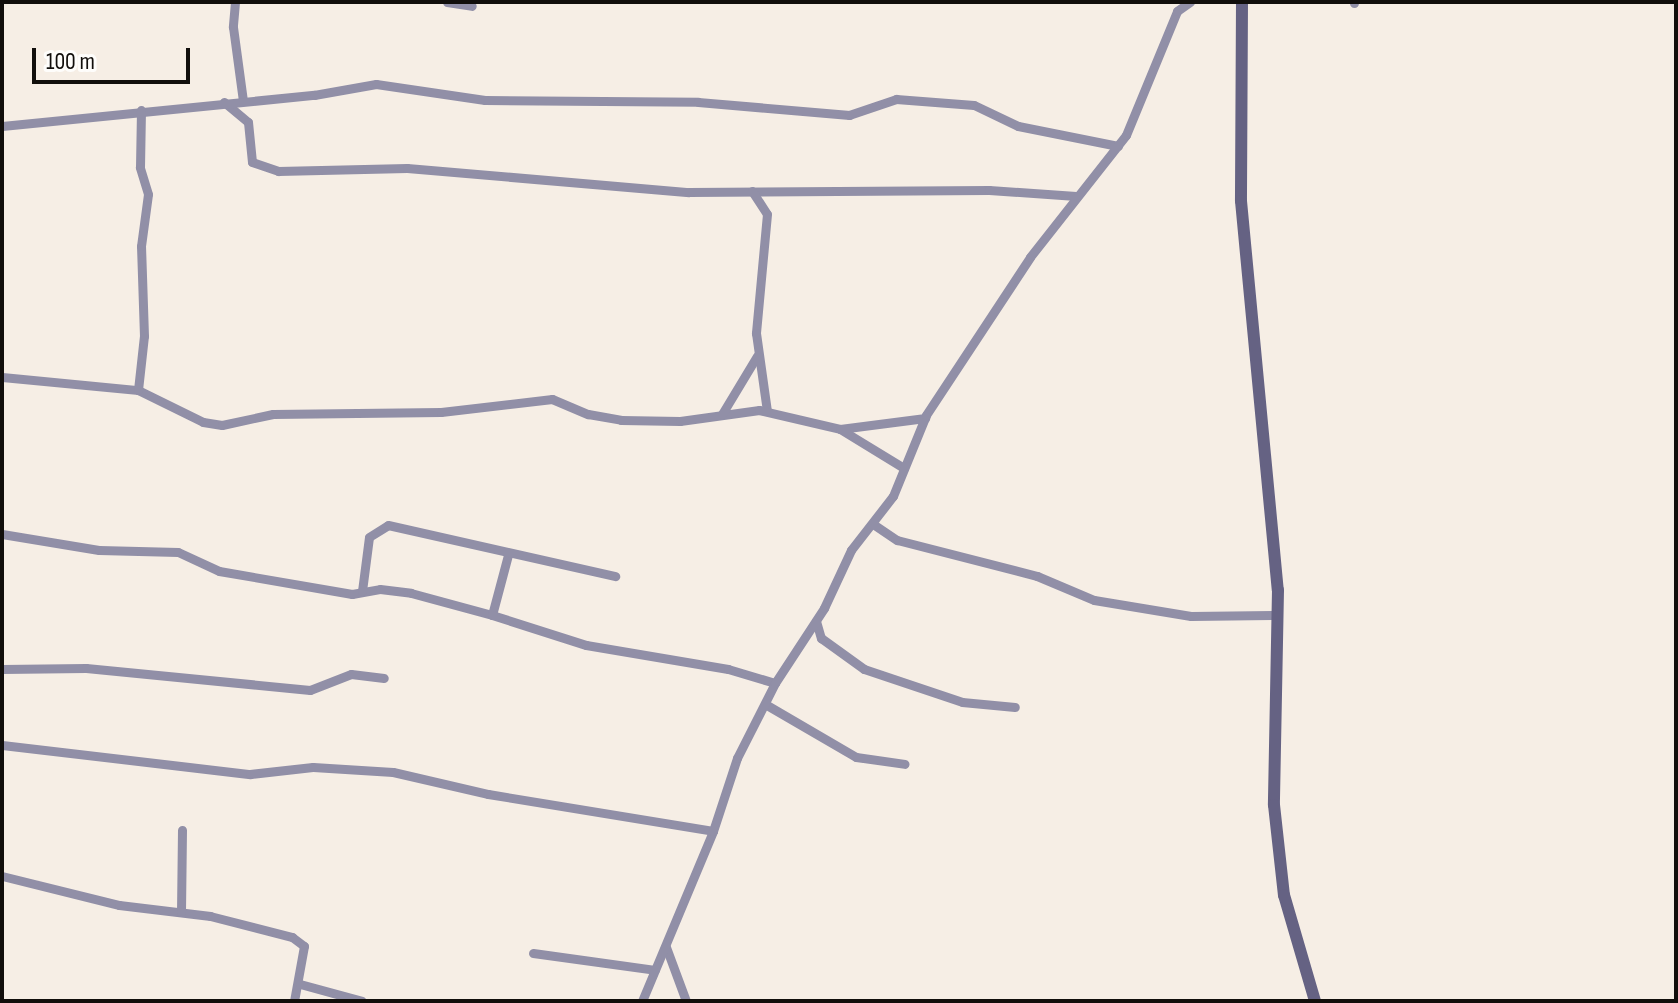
<!DOCTYPE html>
<style>
body{margin:0}
#map{position:relative;width:1678px;height:1003px;overflow:hidden;background:#f6eee5;font-family:"Sofia Sans Condensed",sans-serif}
div>[style]{position:absolute}
.street>*{height:9px;margin:-4.5px;padding:0 4.5px;transform-origin:4.5px;border-radius:4.5px;background:#918fa7}
.secondary>*{height:12px;margin:-6px;padding:0 6px;transform-origin:6px;border-radius:6px;background:#656283}
span{translate:-50% -50%;white-space:nowrap;text-align:center;line-height:1.15;-webkit-text-stroke:8px #fefdfb;paint-order:stroke}
.frame{position:absolute;inset:0;border:4px solid #110e0b;pointer-events:none}
.scale{position:absolute;left:32px;top:48px;width:158px;height:36px;box-sizing:border-box;border:4px solid #110e0b;border-top:0;padding-left:10px;font-size:24px;line-height:28px;white-space:nowrap;color:#110e0b;-webkit-text-stroke:6px #fefdfb;paint-order:stroke}
</style>
<div id="map">
<div class="street">
<div style="left:235px;top:2px;width:25px;rotate:95deg"></div>
<div style="left:233px;top:27px;width:75px;rotate:82.3deg"></div>
<div style="left:447px;top:2px;width:25px;rotate:9deg"></div>
<div style="left:1354px;top:3px;width:1px;rotate:-90deg"></div>
<div style="left:224px;top:102px;width:31px;rotate:40deg"></div>
<div style="left:248px;top:122px;width:40px;rotate:84.3deg"></div>
<div style="left:252px;top:162px;width:28px;rotate:19deg"></div>
<div style="left:278px;top:171px;width:129px;rotate:-1.3deg"></div>
<div style="left:407px;top:168px;width:283px;rotate:4.9deg"></div>
<div style="left:689px;top:192px;width:300px;rotate:-0.4deg"></div>
<div style="left:989px;top:190px;width:87px;rotate:3.9deg"></div>
<div style="left:2px;top:126px;width:314px;rotate:-5.7deg"></div>
<div style="left:314px;top:95px;width:63px;rotate:-10.1deg"></div>
<div style="left:376px;top:84px;width:110px;rotate:8.4deg"></div>
<div style="left:485px;top:100px;width:213px;rotate:0.5deg"></div>
<div style="left:698px;top:102px;width:152px;rotate:4.9deg"></div>
<div style="left:849px;top:115px;width:50px;rotate:-18.8deg"></div>
<div style="left:896px;top:99px;width:78px;rotate:4.4deg"></div>
<div style="left:974px;top:105px;width:49px;rotate:25.5deg"></div>
<div style="left:1018px;top:126px;width:102px;rotate:11.3deg"></div>
<div style="left:752px;top:191px;width:27px;rotate:57deg"></div>
<div style="left:767px;top:214px;width:120px;rotate:95.3deg"></div>
<div style="left:756px;top:333px;width:79px;rotate:82deg"></div>
<div style="left:2px;top:377px;width:137px;rotate:5.5deg"></div>
<div style="left:138px;top:390px;width:72px;rotate:26.2deg"></div>
<div style="left:203px;top:422px;width:19px;rotate:9deg"></div>
<div style="left:222px;top:425px;width:52px;rotate:-12.2deg"></div>
<div style="left:273px;top:414px;width:168px;rotate:-0.7deg"></div>
<div style="left:441px;top:412px;width:112px;rotate:-6.7deg"></div>
<div style="left:552px;top:399px;width:39px;rotate:23deg"></div>
<div style="left:588px;top:414px;width:34px;rotate:10deg"></div>
<div style="left:621px;top:420px;width:59px;rotate:1deg"></div>
<div style="left:680px;top:421px;width:80px;rotate:-7.9deg"></div>
<div style="left:759px;top:410px;width:83px;rotate:13.2deg"></div>
<div style="left:840px;top:429px;width:86px;rotate:-7.4deg"></div>
<div style="left:138px;top:390px;width:54px;rotate:-83.7deg"></div>
<div style="left:144px;top:336px;width:90px;rotate:-91.9deg"></div>
<div style="left:141px;top:246px;width:52px;rotate:-82.3deg"></div>
<div style="left:148px;top:194px;width:28px;rotate:-107deg"></div>
<div style="left:140px;top:167px;width:57px;rotate:-89deg"></div>
<div style="left:722px;top:414px;width:68px;rotate:-58.9deg"></div>
<div style="left:840px;top:429px;width:75px;rotate:31.4deg"></div>
<div style="left:873px;top:524px;width:29px;rotate:34deg"></div>
<div style="left:897px;top:540px;width:145px;rotate:14.4deg"></div>
<div style="left:1037px;top:576px;width:62px;rotate:22.8deg"></div>
<div style="left:1094px;top:600px;width:98px;rotate:9.4deg"></div>
<div style="left:1191px;top:616px;width:86px;rotate:-0.7deg"></div>
<div style="left:2px;top:534px;width:98px;rotate:9.4deg"></div>
<div style="left:99px;top:550px;width:79px;rotate:1.5deg"></div>
<div style="left:178px;top:552px;width:45px;rotate:24.9deg"></div>
<div style="left:219px;top:571px;width:135px;rotate:9.8deg"></div>
<div style="left:352px;top:594px;width:28px;rotate:-10deg"></div>
<div style="left:380px;top:589px;width:31px;rotate:7deg"></div>
<div style="left:411px;top:593px;width:84px;rotate:15.2deg"></div>
<div style="left:492px;top:615px;width:62px;rotate:-75.1deg"></div>
<div style="left:362px;top:591px;width:54px;rotate:-82.6deg"></div>
<div style="left:369px;top:537px;width:22px;rotate:-32deg"></div>
<div style="left:388px;top:525px;width:233px;rotate:12.7deg"></div>
<div style="left:492px;top:615px;width:99px;rotate:17.7deg"></div>
<div style="left:586px;top:645px;width:144px;rotate:9.6deg"></div>
<div style="left:728px;top:669px;width:49px;rotate:16.6deg"></div>
<div style="left:816px;top:621px;width:18px;rotate:74deg"></div>
<div style="left:821px;top:638px;width:53px;rotate:35.8deg"></div>
<div style="left:864px;top:669px;width:103px;rotate:18.6deg"></div>
<div style="left:962px;top:702px;width:53px;rotate:5.4deg"></div>
<div style="left:2px;top:669px;width:84px;rotate:-0.7deg"></div>
<div style="left:86px;top:668px;width:225px;rotate:5.6deg"></div>
<div style="left:310px;top:690px;width:44px;rotate:-21.3deg"></div>
<div style="left:351px;top:674px;width:33px;rotate:7deg"></div>
<div style="left:765px;top:704px;width:105px;rotate:30.2deg"></div>
<div style="left:856px;top:757px;width:49px;rotate:8.1deg"></div>
<div style="left:2px;top:745px;width:250px;rotate:6.7deg"></div>
<div style="left:250px;top:774px;width:63px;rotate:-6.3deg"></div>
<div style="left:313px;top:767px;width:80px;rotate:3.6deg"></div>
<div style="left:393px;top:772px;width:98px;rotate:13deg"></div>
<div style="left:488px;top:794px;width:228px;rotate:9.3deg"></div>
<div style="left:2px;top:876px;width:121px;rotate:13.9deg"></div>
<div style="left:119px;top:905px;width:92px;rotate:6.9deg"></div>
<div style="left:210px;top:916px;width:85px;rotate:14.4deg"></div>
<div style="left:292px;top:937px;width:15px;rotate:37deg"></div>
<div style="left:304px;top:946px;width:56px;rotate:100.3deg"></div>
<div style="left:181px;top:912px;width:82px;rotate:-89.3deg"></div>
<div style="left:666px;top:947px;width:58px;rotate:69.7deg"></div>
<div style="left:533px;top:953px;width:123px;rotate:7.9deg"></div>
<div style="left:300px;top:984px;width:64px;rotate:15.3deg"></div>
<div style="left:642px;top:1001px;width:184px;rotate:-67.3deg"></div>
<div style="left:713px;top:831px;width:77px;rotate:-71.8deg"></div>
<div style="left:737px;top:758px;width:84px;rotate:-63.1deg"></div>
<div style="left:775px;top:683px;width:90px;rotate:-56.8deg"></div>
<div style="left:824px;top:608px;width:64px;rotate:-65deg"></div>
<div style="left:851px;top:550px;width:68px;rotate:-52.1deg"></div>
<div style="left:893px;top:496px;width:87px;rotate:-67.8deg"></div>
<div style="left:926px;top:415px;width:189px;rotate:-56.6deg"></div>
<div style="left:1030px;top:257px;width:155px;rotate:-51.8deg"></div>
<div style="left:1126px;top:135px;width:134px;rotate:-67.6deg"></div>
<div style="left:1177px;top:11px;width:16px;rotate:-35deg"></div>
</div>
<div class="secondary">
<div style="left:1242px;top:2px;width:199px;rotate:90.3deg"></div>
<div style="left:1241px;top:201px;width:391px;rotate:84.6deg"></div>
<div style="left:1278px;top:590px;width:215px;rotate:91.1deg"></div>
<div style="left:1274px;top:805px;width:91px;rotate:83.7deg"></div>
<div style="left:1284px;top:895px;width:110px;rotate:73.7deg"></div>
</div>
<div class="frame"></div>
<div class="scale">100 m</div>
</div>
